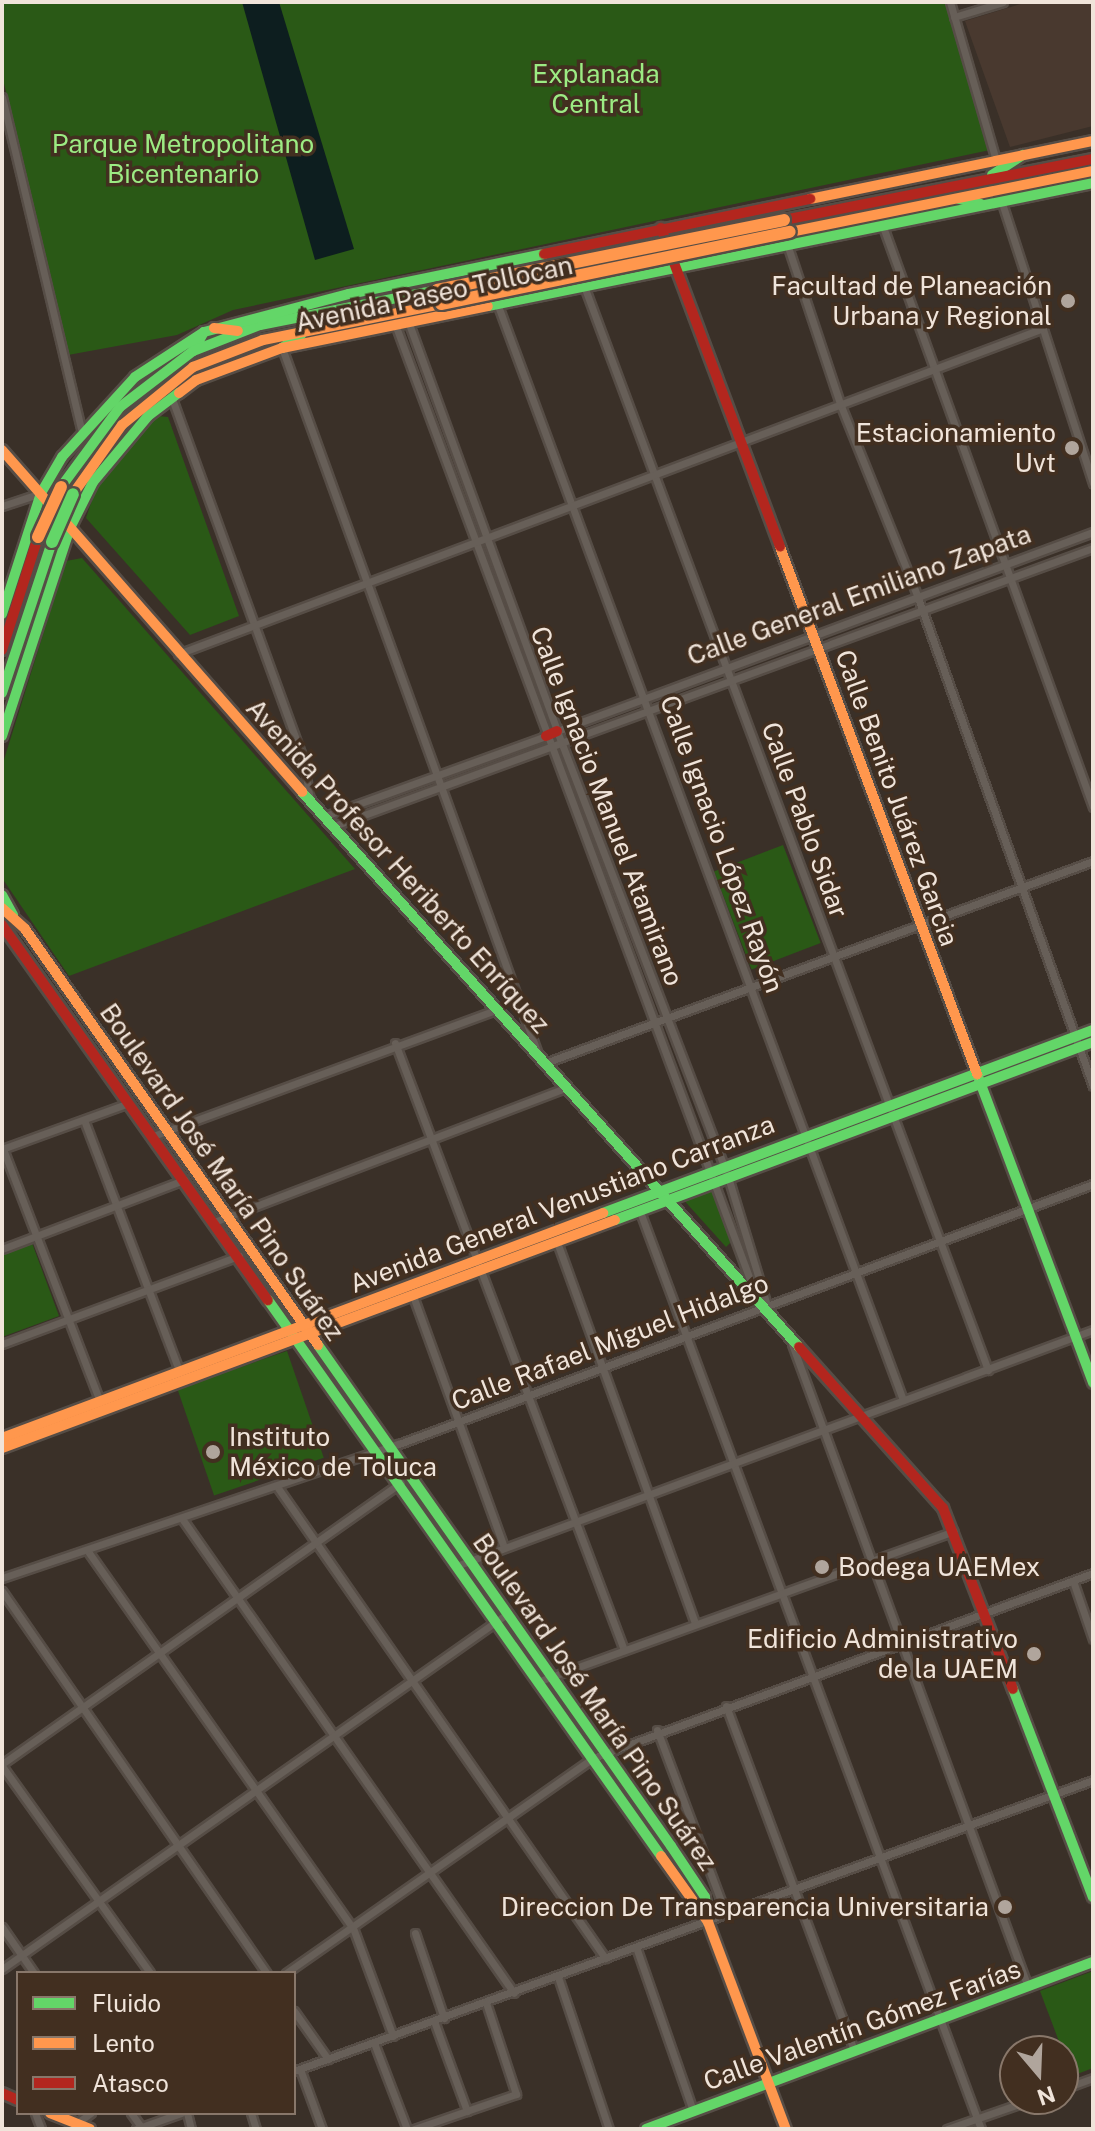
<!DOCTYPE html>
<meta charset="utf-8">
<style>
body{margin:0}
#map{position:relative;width:1095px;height:2131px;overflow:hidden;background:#3a3028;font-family:"Public Sans",sans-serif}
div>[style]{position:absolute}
.medical>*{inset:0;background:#49392f}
.green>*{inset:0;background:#2a5916;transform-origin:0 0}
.water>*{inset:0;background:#0d1e1f}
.roads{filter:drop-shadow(2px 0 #564d46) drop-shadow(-2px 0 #564d46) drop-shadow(0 2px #564d46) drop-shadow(0 -2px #564d46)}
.street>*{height:7px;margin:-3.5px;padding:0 3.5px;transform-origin:3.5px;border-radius:3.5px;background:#675f58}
.fast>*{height:10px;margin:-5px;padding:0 5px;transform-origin:5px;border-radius:5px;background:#63d668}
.slow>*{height:10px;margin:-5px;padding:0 5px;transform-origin:5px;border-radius:5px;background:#ff974d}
.jam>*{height:10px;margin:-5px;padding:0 5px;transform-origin:5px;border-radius:5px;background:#b3261e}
.bridges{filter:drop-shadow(2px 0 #564d46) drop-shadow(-2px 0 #564d46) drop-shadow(0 2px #564d46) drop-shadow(0 -2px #564d46)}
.fast-bridge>*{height:12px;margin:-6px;padding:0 6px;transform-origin:6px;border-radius:6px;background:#63d668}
.slow-bridge>*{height:12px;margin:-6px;padding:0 6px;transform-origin:6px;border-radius:6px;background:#ff974d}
.dots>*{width:22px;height:22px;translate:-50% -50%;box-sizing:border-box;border:4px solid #422f20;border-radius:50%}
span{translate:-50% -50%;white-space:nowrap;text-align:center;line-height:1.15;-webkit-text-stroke:7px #422f20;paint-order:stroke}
.park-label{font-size:26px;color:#9ceb83}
.poi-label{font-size:26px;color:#f0e4da}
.right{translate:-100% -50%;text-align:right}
.left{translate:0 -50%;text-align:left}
.street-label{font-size:26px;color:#f0e4da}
.frame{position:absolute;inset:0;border:4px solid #f0e4da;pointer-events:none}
.legend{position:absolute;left:16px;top:1971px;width:280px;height:144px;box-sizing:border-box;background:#422f20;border:2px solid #88776a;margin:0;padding:10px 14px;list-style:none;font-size:24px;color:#f0e4da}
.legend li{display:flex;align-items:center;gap:16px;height:40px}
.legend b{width:40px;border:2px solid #88776a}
.north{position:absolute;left:999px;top:2035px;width:80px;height:80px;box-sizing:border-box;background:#422f20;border:2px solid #88776a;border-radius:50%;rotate:161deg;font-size:22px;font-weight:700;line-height:32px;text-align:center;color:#f0e4da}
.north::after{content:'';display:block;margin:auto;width:28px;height:36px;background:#b0a59c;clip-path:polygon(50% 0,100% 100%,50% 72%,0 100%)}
</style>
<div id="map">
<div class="medical">
<div style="clip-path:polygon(1027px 2px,1093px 2px,1093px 126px,1010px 147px,965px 21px)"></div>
</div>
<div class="green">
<div style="clip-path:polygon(2px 2px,945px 2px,990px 150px,233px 310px,177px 335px,68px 355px,2px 75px)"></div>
<div style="clip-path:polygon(158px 416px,168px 417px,239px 616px,190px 635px,86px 518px,97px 485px)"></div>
<div style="clip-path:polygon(82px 558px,355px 869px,69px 976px,2px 878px,2px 766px,66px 561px)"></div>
<div style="left:783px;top:845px;width:105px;height:74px;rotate:69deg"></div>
<div style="clip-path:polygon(710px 1186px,731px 1242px,726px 1247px,681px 1197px)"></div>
<div style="clip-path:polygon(32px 1243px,59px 1316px,2px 1337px,2px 1255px)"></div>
<div style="left:287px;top:1351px;width:113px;height:116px;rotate:71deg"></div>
<div style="clip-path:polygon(1093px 1971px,1093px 2068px,1072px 2076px,1040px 1991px)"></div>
</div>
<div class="water">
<div style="clip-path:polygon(242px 2px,279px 2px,354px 249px,315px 260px)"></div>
</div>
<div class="roads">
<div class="street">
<div style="left:950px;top:2px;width:165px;rotate:73.8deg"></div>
<div style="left:954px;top:17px;width:51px;rotate:-17deg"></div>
<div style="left:2px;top:97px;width:341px;rotate:76.6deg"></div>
<div style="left:1001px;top:200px;width:298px;rotate:72deg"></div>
<div style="left:882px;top:224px;width:620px;rotate:70.1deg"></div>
<div style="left:787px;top:244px;width:171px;rotate:71.6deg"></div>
<div style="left:841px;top:406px;width:207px;rotate:68.1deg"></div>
<div style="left:918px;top:598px;width:518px;rotate:70.27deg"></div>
<div style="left:584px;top:286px;width:1157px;rotate:69.56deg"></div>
<div style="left:497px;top:303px;width:1170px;rotate:69.69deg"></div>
<div style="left:408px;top:321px;width:436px;rotate:70deg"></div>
<div style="left:557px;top:731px;width:478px;rotate:69deg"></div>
<div style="left:728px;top:1177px;width:134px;rotate:73.1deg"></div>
<div style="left:395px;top:324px;width:1034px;rotate:69.62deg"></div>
<div style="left:282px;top:348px;width:751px;rotate:70.07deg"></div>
<div style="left:171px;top:396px;width:385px;rotate:70deg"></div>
<div style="left:303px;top:758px;width:43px;rotate:80.5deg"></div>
<div style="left:2px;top:506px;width:41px;rotate:-18.4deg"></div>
<div style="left:178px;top:654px;width:922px;rotate:-20.64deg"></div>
<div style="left:557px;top:731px;width:572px;rotate:-20.37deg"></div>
<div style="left:325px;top:816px;width:235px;rotate:-19.9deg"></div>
<div style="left:334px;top:826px;width:808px;rotate:-20.12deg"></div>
<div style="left:395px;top:1043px;width:649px;rotate:69.33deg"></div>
<div style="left:545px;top:1063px;width:584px;rotate:-20.23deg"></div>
<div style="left:84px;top:1120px;width:274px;rotate:69.2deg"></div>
<div style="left:153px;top:1136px;width:368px;rotate:-20.2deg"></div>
<div style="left:2px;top:1149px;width:135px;rotate:-19.9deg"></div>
<div style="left:3px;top:1149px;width:273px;rotate:69deg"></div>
<div style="left:639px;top:1209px;width:982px;rotate:69.61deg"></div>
<div style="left:214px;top:1222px;width:378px;rotate:-20.9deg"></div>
<div style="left:557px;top:1242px;width:406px;rotate:70.1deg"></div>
<div style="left:2px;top:1249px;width:195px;rotate:-20.8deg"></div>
<div style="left:413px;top:1296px;width:267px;rotate:70.1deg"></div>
<div style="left:2px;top:1344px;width:253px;rotate:-20.4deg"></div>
<div style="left:792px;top:1344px;width:685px;rotate:69.85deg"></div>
<div style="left:278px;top:1488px;width:573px;rotate:55.17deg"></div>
<div style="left:183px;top:1520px;width:577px;rotate:55.02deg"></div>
<div style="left:87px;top:1550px;width:462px;rotate:54.9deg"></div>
<div style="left:353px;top:1928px;width:115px;rotate:69.7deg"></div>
<div style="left:459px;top:1565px;width:676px;rotate:-20.34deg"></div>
<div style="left:2px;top:1578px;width:419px;rotate:-18.7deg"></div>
<div style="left:399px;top:1444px;width:741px;rotate:-20.54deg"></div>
<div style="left:1073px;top:1581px;width:61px;rotate:71deg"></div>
<div style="left:2px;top:1591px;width:465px;rotate:55.3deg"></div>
<div style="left:537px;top:1682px;width:443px;rotate:-19.9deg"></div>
<div style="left:726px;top:1706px;width:367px;rotate:69.6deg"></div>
<div style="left:657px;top:1730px;width:197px;rotate:69.5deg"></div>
<div style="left:2px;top:1764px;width:488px;rotate:-35.2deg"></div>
<div style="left:2px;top:1766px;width:254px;rotate:54.4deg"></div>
<div style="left:2px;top:1927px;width:56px;rotate:55.2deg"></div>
<div style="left:415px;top:1933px;width:90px;rotate:71.2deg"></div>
<div style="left:636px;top:1947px;width:174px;rotate:70.8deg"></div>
<div style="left:2px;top:1969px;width:617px;rotate:-35.11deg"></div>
<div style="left:286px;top:1973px;width:375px;rotate:-35deg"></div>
<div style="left:593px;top:1758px;width:533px;rotate:-20.3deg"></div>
<div style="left:558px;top:1977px;width:160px;rotate:71.5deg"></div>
<div style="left:294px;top:2011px;width:59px;rotate:54.7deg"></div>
<div style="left:434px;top:2021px;width:96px;rotate:69.9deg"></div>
<div style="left:374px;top:2043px;width:92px;rotate:69deg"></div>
<div style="left:300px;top:2069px;width:64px;rotate:69.9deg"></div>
<div style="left:294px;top:2071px;width:850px;rotate:-20.01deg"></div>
<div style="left:1063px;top:2089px;width:32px;rotate:-20deg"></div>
<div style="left:35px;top:2113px;width:17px;rotate:69deg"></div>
<div style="left:131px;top:2113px;width:17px;rotate:54deg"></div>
<div style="left:187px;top:2113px;width:16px;rotate:76deg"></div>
<div style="left:251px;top:2113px;width:17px;rotate:73deg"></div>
<div style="left:77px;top:2123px;width:17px;rotate:-36deg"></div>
<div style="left:136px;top:2129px;width:48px;rotate:-19.6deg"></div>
<div style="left:414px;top:2129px;width:108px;rotate:-18.9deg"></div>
<div style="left:516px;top:2094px;width:96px;rotate:-108.2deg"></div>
<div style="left:947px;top:2129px;width:91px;rotate:-19.2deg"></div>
</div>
<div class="fast">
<div style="left:992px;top:175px;width:37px;rotate:-33deg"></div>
<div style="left:959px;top:199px;width:22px;rotate:13deg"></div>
<div style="left:488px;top:306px;width:617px;rotate:-11.49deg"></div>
<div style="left:282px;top:348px;width:23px;rotate:-34deg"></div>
<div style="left:193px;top:351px;width:22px;rotate:-60deg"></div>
<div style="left:61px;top:487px;width:99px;rotate:-53.6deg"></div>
<div style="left:120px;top:407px;width:92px;rotate:-37.5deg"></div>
<div style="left:193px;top:351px;width:72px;rotate:-21.2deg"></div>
<div style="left:260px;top:325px;width:180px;rotate:-11.2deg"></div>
<div style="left:2px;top:614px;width:127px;rotate:-72.1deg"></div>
<div style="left:41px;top:493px;width:42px;rotate:-59.7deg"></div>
<div style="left:62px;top:457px;width:108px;rotate:-47.6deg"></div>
<div style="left:135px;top:377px;width:82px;rotate:-33.1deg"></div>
<div style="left:204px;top:332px;width:150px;rotate:-14.7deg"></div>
<div style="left:349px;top:294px;width:199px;rotate:-11.6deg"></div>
<div style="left:2px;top:693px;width:159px;rotate:-71.7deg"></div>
<div style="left:2px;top:736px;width:219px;rotate:-71.9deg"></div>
<div style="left:70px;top:528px;width:51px;rotate:-63.4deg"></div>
<div style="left:93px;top:482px;width:86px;rotate:-50.2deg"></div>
<div style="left:148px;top:416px;width:39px;rotate:-37deg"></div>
<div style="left:302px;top:792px;width:745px;rotate:48.16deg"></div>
<div style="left:2px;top:895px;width:23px;rotate:61deg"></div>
<div style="left:977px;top:1074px;width:330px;rotate:69.4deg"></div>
<div style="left:603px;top:1213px;width:523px;rotate:-20.48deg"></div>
<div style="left:615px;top:1220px;width:510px;rotate:-20.42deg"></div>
<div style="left:268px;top:1300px;width:681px;rotate:54.75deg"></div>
<div style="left:318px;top:1345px;width:613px;rotate:54.83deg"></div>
<div style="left:671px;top:1846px;width:61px;rotate:56.3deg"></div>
<div style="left:705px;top:1897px;width:25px;rotate:83deg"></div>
<div style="left:1013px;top:1689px;width:223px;rotate:69deg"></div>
<div style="left:646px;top:2129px;width:477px;rotate:-20.5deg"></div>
</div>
<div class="slow">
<div style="left:810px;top:199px;width:289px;rotate:-11.6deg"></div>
<div style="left:790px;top:232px;width:309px;rotate:-11.4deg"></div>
<div style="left:214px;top:328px;width:24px;rotate:7deg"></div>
<div style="left:179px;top:393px;width:21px;rotate:-37deg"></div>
<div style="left:196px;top:380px;width:92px;rotate:-20.4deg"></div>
<div style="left:282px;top:348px;width:210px;rotate:-11.5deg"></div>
<div style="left:2px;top:450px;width:455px;rotate:48.7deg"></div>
<div style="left:73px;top:494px;width:85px;rotate:-54.6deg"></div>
<div style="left:122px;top:425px;width:92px;rotate:-39.2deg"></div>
<div style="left:193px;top:367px;width:75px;rotate:-21.1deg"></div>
<div style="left:263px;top:340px;width:182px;rotate:-11.4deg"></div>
<div style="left:780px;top:547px;width:563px;rotate:69.5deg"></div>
<div style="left:2px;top:908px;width:31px;rotate:42deg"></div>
<div style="left:25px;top:929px;width:509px;rotate:54.84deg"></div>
<div style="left:2px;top:1438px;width:642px;rotate:-20.52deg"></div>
<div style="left:2px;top:1448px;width:654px;rotate:-20.4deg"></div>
<div style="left:661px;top:1856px;width:81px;rotate:54.5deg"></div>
<div style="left:708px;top:1922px;width:221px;rotate:69.4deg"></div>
<div style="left:50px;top:2113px;width:43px;rotate:21.8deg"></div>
</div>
<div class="jam">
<div style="left:784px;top:220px;width:315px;rotate:-11.2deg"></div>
<div style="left:661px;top:228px;width:340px;rotate:69.5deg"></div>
<div style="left:544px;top:254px;width:272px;rotate:-11.7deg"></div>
<div style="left:2px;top:650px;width:119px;rotate:-72.3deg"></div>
<div style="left:546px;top:736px;width:12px;rotate:-24deg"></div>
<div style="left:2px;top:925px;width:460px;rotate:54.7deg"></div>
<div style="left:799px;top:1347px;width:216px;rotate:48.2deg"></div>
<div style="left:943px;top:1508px;width:194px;rotate:68.9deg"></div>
<div style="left:2px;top:2093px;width:17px;rotate:24deg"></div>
</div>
</div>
<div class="bridges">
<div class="fast-bridge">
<div style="left:52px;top:542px;width:52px;rotate:-66.4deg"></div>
</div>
<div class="slow-bridge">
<div style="left:437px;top:290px;width:354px;rotate:-11.4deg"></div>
<div style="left:441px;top:304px;width:356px;rotate:-11.7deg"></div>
<div style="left:38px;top:537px;width:55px;rotate:-65.3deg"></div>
</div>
</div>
<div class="dots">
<div style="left:1068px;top:301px;background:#b0a59c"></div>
<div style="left:1072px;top:448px;background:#b0a59c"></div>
<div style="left:213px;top:1452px;background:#b0a59c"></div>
<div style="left:822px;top:1567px;background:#b0a59c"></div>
<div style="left:1034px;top:1654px;background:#b0a59c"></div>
<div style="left:1005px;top:1907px;background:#b0a59c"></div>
</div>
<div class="park-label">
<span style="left:596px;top:89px">Explanada<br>Central</span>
<span style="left:183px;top:159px">Parque Metropolitano<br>Bicentenario</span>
</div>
<div class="poi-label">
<span class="right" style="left:1052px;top:301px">Facultad de Planeación<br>Urbana y Regional</span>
<span class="right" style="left:1056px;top:448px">Estacionamiento<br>Uvt</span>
<span class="left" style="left:229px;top:1452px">Instituto<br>México de Toluca</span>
<span class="left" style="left:838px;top:1567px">Bodega UAEMex</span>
<span class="right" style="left:1018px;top:1654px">Edificio Administrativo<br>de la UAEM</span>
<span class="right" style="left:989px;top:1907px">Direccion De Transparencia Universitaria</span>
</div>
<div class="street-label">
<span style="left:434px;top:294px;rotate:-12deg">Avenida Paseo Tollocan</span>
<span style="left:859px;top:595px;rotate:-20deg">Calle General Emiliano Zapata</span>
<span style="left:897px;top:798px;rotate:70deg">Calle Benito Juárez Garcia</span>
<span style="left:607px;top:806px;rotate:69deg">Calle Ignacio Manuel Atamirano</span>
<span style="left:805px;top:820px;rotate:70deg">Calle Pablo Sidar</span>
<span style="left:722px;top:844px;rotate:70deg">Calle Ignacio López Rayón</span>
<span style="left:398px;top:866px;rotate:48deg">Avenida Profesor Heriberto Enríquez</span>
<span style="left:222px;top:1172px;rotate:55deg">Boulevard José María Pino Suárez</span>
<span style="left:562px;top:1204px;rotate:-21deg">Avenida General Venustiano Carranza</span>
<span style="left:610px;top:1342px;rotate:-21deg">Calle Rafael Miguel Hidalgo</span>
<span style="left:595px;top:1702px;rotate:55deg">Boulevard José María Pino Suárez</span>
<span style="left:862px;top:2025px;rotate:-20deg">Calle Valentín Gómez Farías</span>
</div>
<div class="frame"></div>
<ul class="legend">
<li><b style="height:10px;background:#63d668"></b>Fluido</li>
<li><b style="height:10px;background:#ff974d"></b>Lento</li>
<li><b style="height:10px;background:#b3261e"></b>Atasco</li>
</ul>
<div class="north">N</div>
</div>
